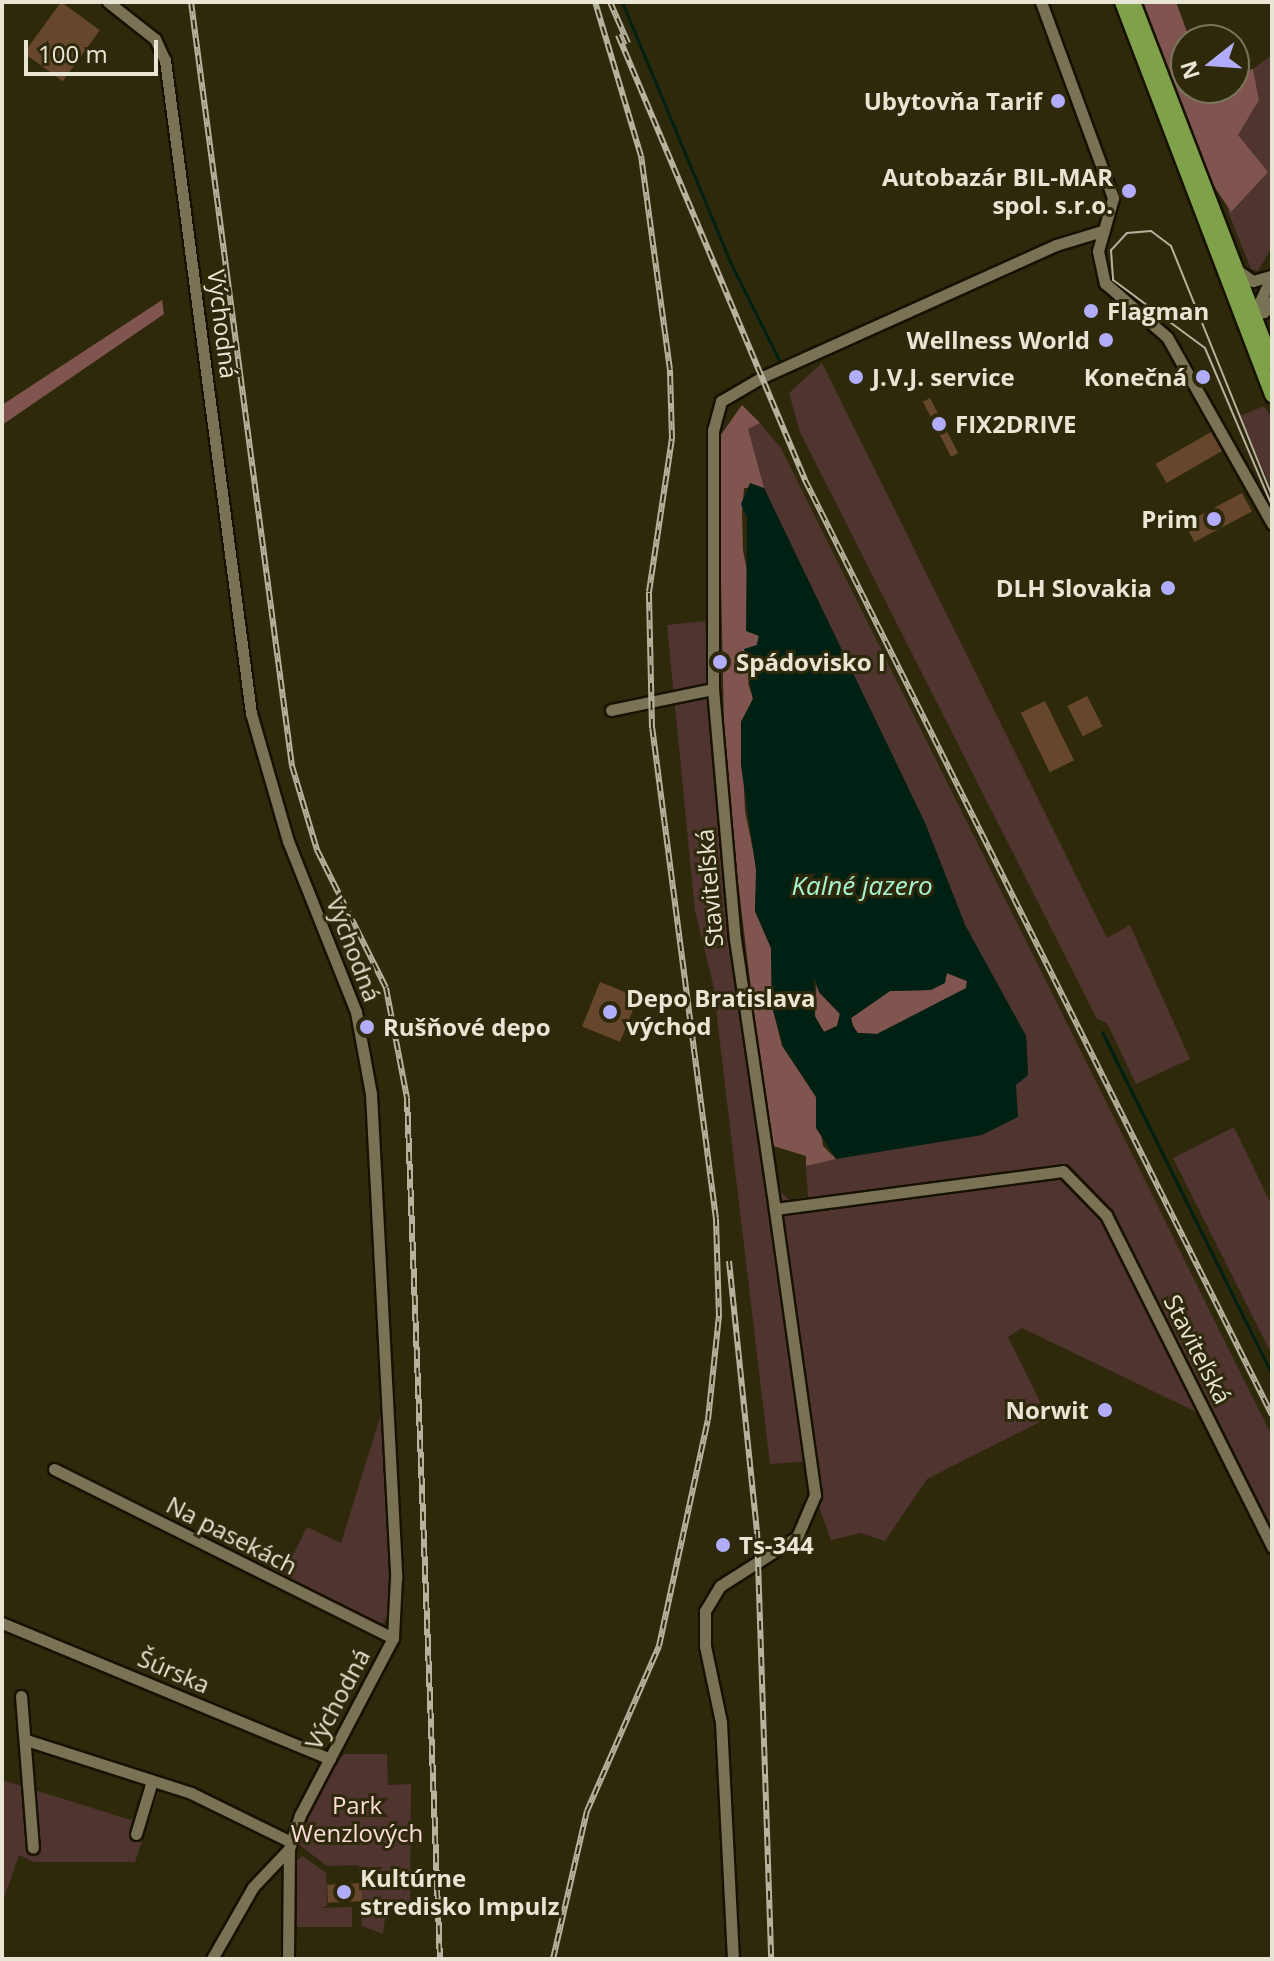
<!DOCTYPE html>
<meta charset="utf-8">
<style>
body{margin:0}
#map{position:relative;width:1274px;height:1961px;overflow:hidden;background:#2f290c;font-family:"Open Sans",sans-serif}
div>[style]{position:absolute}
.green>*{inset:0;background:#4f3430}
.forest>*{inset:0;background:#81554f}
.water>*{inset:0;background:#002014}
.stream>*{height:3px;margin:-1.5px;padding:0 1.5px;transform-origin:1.5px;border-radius:1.5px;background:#002014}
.building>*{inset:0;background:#67472b;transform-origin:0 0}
.roads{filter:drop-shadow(2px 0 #171100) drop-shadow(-2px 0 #171100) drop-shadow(0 2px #171100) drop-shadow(0 -2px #171100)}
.minor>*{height:11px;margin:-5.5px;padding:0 5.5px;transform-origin:5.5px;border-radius:5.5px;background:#797254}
.major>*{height:14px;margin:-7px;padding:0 7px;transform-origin:7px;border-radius:7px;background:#7fa149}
.tram>*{height:2px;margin:-1px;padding:0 1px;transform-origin:1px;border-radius:1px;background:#b5b29d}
.rail>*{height:6px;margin-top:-3px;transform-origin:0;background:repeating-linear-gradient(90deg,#2f290c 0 9px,#b5b29d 0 18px);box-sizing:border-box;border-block:2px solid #b5b29d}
.dots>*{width:22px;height:22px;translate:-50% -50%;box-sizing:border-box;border:4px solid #2f290c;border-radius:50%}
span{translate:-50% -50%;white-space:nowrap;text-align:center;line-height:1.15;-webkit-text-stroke:6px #2f290c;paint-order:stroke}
.poi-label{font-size:24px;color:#e8e5d4;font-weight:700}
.right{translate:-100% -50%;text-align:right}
.left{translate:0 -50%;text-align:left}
.street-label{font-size:24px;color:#e8e5d4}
.park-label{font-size:24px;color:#fbdbd6}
.water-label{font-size:26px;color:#a5f4d2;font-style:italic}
.frame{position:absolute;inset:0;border:4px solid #e8e5d4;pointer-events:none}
.north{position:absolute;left:1170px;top:24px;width:80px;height:80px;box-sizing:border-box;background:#2f290c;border:2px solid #79745c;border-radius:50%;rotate:253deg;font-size:22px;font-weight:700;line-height:32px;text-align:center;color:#e8e5d4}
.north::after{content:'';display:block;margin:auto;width:28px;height:36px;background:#b1adfa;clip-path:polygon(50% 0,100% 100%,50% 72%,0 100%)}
.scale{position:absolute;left:24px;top:40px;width:134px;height:36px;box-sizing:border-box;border:4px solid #e8e5d4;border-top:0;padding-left:10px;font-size:24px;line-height:28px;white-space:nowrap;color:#e8e5d4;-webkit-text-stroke:6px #2f290c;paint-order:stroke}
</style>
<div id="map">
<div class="green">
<div style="clip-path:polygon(1272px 55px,1272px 247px,1258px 271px,1251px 269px,1227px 209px,1231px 211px,1246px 151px,1237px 135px,1259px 100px,1253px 69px)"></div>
<div style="clip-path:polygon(822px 363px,1107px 938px,1130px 925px,1190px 1059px,1136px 1084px,1107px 1023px,1097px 1019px,800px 432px,789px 393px)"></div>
<div style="clip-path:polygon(1264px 406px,1272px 418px,1272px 490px,1240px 416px)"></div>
<div style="clip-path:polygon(760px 423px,781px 448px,1272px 1436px,1272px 1533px,1217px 1422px,1022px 1328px,1008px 1337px,1048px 1418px,927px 1479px,885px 1541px,861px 1533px,831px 1540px,819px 1507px,813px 1461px,770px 1464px,713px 984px,695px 911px,667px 625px,705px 621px,731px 936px,775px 1186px,789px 1200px,808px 1197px,806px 1166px,1028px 1075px,1026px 1036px,965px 925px,925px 823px,759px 478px,747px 429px)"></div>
<div style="clip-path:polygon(1234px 1127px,1272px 1206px,1272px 1355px,1173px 1158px)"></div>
<div style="clip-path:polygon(383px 1408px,390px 1610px,384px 1623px,376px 1624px,282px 1577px,307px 1527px,341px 1543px)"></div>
<div style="clip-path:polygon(344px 1754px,387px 1754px,388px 1785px,411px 1784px,410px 1905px,387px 1903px,383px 1934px,362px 1926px,359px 1865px,327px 1866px,297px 1843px,318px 1789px)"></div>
<div style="clip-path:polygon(2px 1780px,131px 1820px,159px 1791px,135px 1862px,33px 1862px,19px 1855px,2px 1904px)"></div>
<div style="clip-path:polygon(303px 1856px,326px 1873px,327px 1906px,320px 1908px,352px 1907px,352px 1927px,297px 1927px,291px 1920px,292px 1863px)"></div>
</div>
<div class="forest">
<div style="clip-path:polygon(1139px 2px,1176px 2px,1190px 40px,1186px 88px,1234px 88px,1234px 74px,1253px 69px,1259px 100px,1238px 135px,1268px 172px,1231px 212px,1214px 186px)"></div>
<div style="clip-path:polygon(162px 300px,164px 314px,2px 425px,2px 405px)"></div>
<div style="clip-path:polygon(742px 405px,760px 423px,748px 429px,764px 488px,744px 488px,742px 512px,743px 550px,759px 635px,748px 683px,753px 699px,741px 722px,745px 811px,757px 870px,755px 911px,771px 948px,772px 1006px,782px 1046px,816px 1097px,823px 1146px,836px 1159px,806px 1166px,806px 1156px,770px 1145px,725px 775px,718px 439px)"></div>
<div style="clip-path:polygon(947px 973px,967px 981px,966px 989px,877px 1034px,857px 1033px,853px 1026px,851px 1018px,890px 991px,931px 990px)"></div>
<div style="clip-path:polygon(817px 977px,819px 992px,840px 1014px,837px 1026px,824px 1032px,815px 1016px)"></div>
</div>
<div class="water">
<div style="clip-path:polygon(evenodd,750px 483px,764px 488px,925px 823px,965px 925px,1026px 1036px,1028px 1075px,1016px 1085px,1018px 1117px,982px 1135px,836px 1159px,816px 1128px,816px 1097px,783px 1046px,772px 1006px,771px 948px,755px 911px,756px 870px,741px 765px,741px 722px,753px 699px,744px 649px,757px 645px,759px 636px,746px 631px,747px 518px,741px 504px,750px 483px,947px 973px,967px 981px,966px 988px,877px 1034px,858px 1033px,853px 1026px,851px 1018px,890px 991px,931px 990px,945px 983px,947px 973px,750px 483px,814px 977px,819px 992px,840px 1014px,837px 1026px,824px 1032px,815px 1017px,814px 977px)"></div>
</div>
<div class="stream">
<div style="left:622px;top:2px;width:282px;rotate:67.4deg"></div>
<div style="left:730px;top:262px;width:110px;rotate:63.4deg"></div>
<div style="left:1102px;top:1032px;width:382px;rotate:63.6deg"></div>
</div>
<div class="building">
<div style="left:61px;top:2px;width:48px;height:63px;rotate:36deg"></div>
<div style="left:930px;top:398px;width:62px;height:8px;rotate:63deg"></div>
<div style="left:1211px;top:432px;width:22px;height:64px;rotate:60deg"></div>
<div style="left:1242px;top:493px;width:21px;height:65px;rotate:62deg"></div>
<div style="left:1087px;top:696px;width:34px;height:22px;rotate:63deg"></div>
<div style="left:1045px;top:701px;width:66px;height:27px;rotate:64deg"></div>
<div style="left:600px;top:982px;width:41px;height:48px;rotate:22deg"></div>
<div style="left:361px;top:1883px;width:18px;height:34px;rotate:87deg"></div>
</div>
<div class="roads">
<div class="minor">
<div style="left:108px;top:2px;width:60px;rotate:38.2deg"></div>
<div style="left:155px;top:39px;width:23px;rotate:65deg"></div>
<div style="left:165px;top:60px;width:659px;rotate:82.5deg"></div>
<div style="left:251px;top:713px;width:133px;rotate:73.9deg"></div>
<div style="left:288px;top:841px;width:184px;rotate:68.3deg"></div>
<div style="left:356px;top:1012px;width:83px;rotate:79.6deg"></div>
<div style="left:371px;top:1094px;width:485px;rotate:87deg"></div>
<div style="left:396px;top:1578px;width:60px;rotate:92.9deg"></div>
<div style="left:393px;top:1638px;width:200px;rotate:117.7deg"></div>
<div style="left:300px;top:1815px;width:36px;rotate:108deg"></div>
<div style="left:289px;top:1849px;width:52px;rotate:133.5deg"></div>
<div style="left:253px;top:1887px;width:83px;rotate:119.7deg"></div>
<div style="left:1041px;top:2px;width:209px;rotate:69.8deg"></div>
<div style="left:1113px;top:198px;width:55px;rotate:105.8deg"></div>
<div style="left:1098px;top:251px;width:33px;rotate:78deg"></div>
<div style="left:1105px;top:283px;width:82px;rotate:41.1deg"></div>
<div style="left:1167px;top:337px;width:214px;rotate:60.6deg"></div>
<div style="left:1102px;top:231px;width:48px;rotate:163.1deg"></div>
<div style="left:1056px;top:245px;width:320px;rotate:155.8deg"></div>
<div style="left:764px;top:376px;width:50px;rotate:149.8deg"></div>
<div style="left:721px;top:401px;width:30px;rotate:105deg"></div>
<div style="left:713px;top:430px;width:259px;rotate:90deg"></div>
<div style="left:713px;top:689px;width:251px;rotate:85deg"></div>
<div style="left:735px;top:939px;width:273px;rotate:81.6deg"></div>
<div style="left:775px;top:1209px;width:290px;rotate:-7.5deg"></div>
<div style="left:1063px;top:1171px;width:62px;rotate:45.7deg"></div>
<div style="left:1106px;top:1215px;width:371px;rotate:63.4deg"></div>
<div style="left:1237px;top:270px;width:19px;rotate:35deg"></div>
<div style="left:1253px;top:281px;width:19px;rotate:-16deg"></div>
<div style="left:1253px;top:314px;width:11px;rotate:-10deg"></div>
<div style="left:1264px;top:312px;width:14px;rotate:-54deg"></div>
<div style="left:1252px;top:318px;width:47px;rotate:-64.5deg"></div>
<div style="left:611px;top:710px;width:104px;rotate:-11.6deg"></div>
<div style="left:54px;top:1469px;width:379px;rotate:26.5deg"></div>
<div style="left:2px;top:1623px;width:355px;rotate:22.5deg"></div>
<div style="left:21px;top:1696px;width:152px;rotate:85.5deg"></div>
<div style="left:26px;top:1740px;width:173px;rotate:17.8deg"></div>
<div style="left:191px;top:1793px;width:111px;rotate:26.1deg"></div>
<div style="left:136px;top:1834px;width:55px;rotate:-73.2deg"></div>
<div style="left:288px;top:1959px;width:110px;rotate:-89.5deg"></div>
<div style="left:733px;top:1959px;width:237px;rotate:-92.9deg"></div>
<div style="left:721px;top:1722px;width:78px;rotate:-101.9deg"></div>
<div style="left:705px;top:1646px;width:35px;rotate:-90deg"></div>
<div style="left:705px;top:1611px;width:29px;rotate:-59deg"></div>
<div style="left:720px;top:1586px;width:91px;rotate:-32.5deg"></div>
<div style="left:797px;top:1537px;width:46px;rotate:-66.8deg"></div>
<div style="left:815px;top:1495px;width:289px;rotate:-98deg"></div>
</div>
<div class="major">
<div style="left:1122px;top:2px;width:421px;rotate:69.1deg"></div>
<div style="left:1133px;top:2px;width:386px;rotate:68.9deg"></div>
</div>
</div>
<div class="tram">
<div style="left:1272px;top:496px;width:270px;rotate:-112deg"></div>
<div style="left:1171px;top:246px;width:25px;rotate:-143deg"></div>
<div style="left:1151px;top:231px;width:24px;rotate:175deg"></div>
<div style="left:1127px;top:233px;width:23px;rotate:133deg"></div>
<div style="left:1111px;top:250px;width:30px;rotate:86deg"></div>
<div style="left:1113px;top:280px;width:114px;rotate:36.5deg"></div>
<div style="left:1205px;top:348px;width:172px;rotate:67deg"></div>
</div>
<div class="rail">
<div style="left:191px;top:2px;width:771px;rotate:82.47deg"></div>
<div style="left:292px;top:766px;width:88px;rotate:73.4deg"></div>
<div style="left:317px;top:850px;width:154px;rotate:63.4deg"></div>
<div style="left:386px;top:988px;width:112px;rotate:79.2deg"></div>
<div style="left:407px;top:1098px;width:862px;rotate:87.81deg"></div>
<div style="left:610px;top:2px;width:45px;rotate:66.3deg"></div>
<div style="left:618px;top:35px;width:483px;rotate:67.2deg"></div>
<div style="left:805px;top:480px;width:1045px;rotate:63.46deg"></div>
<div style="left:729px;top:1261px;width:271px;rotate:84.1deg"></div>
<div style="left:757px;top:1531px;width:428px;rotate:88.1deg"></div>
<div style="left:553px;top:1959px;width:152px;rotate:-77.1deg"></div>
<div style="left:587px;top:1811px;width:180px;rotate:-66.4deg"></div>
<div style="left:659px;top:1646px;width:231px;rotate:-77.8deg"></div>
<div style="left:708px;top:1420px;width:105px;rotate:-84deg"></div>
<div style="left:719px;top:1316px;width:97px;rotate:-91.8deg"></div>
<div style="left:716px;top:1219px;width:495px;rotate:-97.4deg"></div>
<div style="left:652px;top:728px;width:136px;rotate:-91.3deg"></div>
<div style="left:649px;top:592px;width:155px;rotate:-81.5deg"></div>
<div style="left:672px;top:439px;width:69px;rotate:-91.7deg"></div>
<div style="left:670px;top:370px;width:216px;rotate:-97.7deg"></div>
<div style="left:641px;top:156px;width:161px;rotate:-106.6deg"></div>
</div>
<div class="dots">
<div style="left:1058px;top:101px;background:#b1adfa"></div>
<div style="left:1129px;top:191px;background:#b1adfa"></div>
<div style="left:1091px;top:311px;background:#b1adfa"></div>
<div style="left:1106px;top:340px;background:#b1adfa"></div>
<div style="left:856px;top:377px;background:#b1adfa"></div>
<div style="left:1203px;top:377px;background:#b1adfa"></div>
<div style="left:939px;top:424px;background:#b1adfa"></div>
<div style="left:1214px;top:519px;background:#b1adfa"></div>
<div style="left:1168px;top:588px;background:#b1adfa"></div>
<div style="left:720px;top:662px;background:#b1adfa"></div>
<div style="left:610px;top:1012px;background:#b1adfa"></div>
<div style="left:367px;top:1027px;background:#b1adfa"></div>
<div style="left:1105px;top:1410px;background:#b1adfa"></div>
<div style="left:723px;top:1545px;background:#b1adfa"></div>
<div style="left:344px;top:1892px;background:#b1adfa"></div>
</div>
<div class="poi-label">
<span class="right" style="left:1042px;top:101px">Ubytovňa Tarif</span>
<span class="right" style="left:1113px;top:191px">Autobazár BIL-MAR<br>spol. s.r.o.</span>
<span class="left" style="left:1107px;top:311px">Flagman</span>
<span class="right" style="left:1090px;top:340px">Wellness World</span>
<span class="left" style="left:872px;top:377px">J.V.J. service</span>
<span class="right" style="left:1187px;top:377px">Konečná</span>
<span class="left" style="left:955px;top:424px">FIX2DRIVE</span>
<span class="right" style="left:1198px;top:519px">Prim</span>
<span class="right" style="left:1152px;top:588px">DLH Slovakia</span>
<span class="left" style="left:736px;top:662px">Spádovisko I</span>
<span class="left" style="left:626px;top:1012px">Depo Bratislava<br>východ</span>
<span class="left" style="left:383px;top:1027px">Rušňové depo</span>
<span class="right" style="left:1089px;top:1410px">Norwit</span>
<span class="left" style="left:739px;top:1545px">Ts-344</span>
<span class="left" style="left:360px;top:1892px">Kultúrne<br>stredisko Impulz</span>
</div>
<div class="street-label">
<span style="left:223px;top:324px;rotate:83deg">Východná</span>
<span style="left:709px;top:888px;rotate:-95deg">Staviteľská</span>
<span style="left:354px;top:949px;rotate:69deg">Východná</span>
<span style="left:1198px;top:1349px;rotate:63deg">Staviteľská</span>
<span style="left:232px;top:1535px;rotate:27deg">Na pasekách</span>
<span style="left:174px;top:1671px;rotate:23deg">Šúrska</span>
<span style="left:337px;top:1699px;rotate:-62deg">Východná</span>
</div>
<div class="park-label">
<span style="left:357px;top:1819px">Park<br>Wenzlových</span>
</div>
<div class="water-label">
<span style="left:862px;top:886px">Kalné jazero</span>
</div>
<div class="frame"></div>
<div class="north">N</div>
<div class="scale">100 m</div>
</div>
